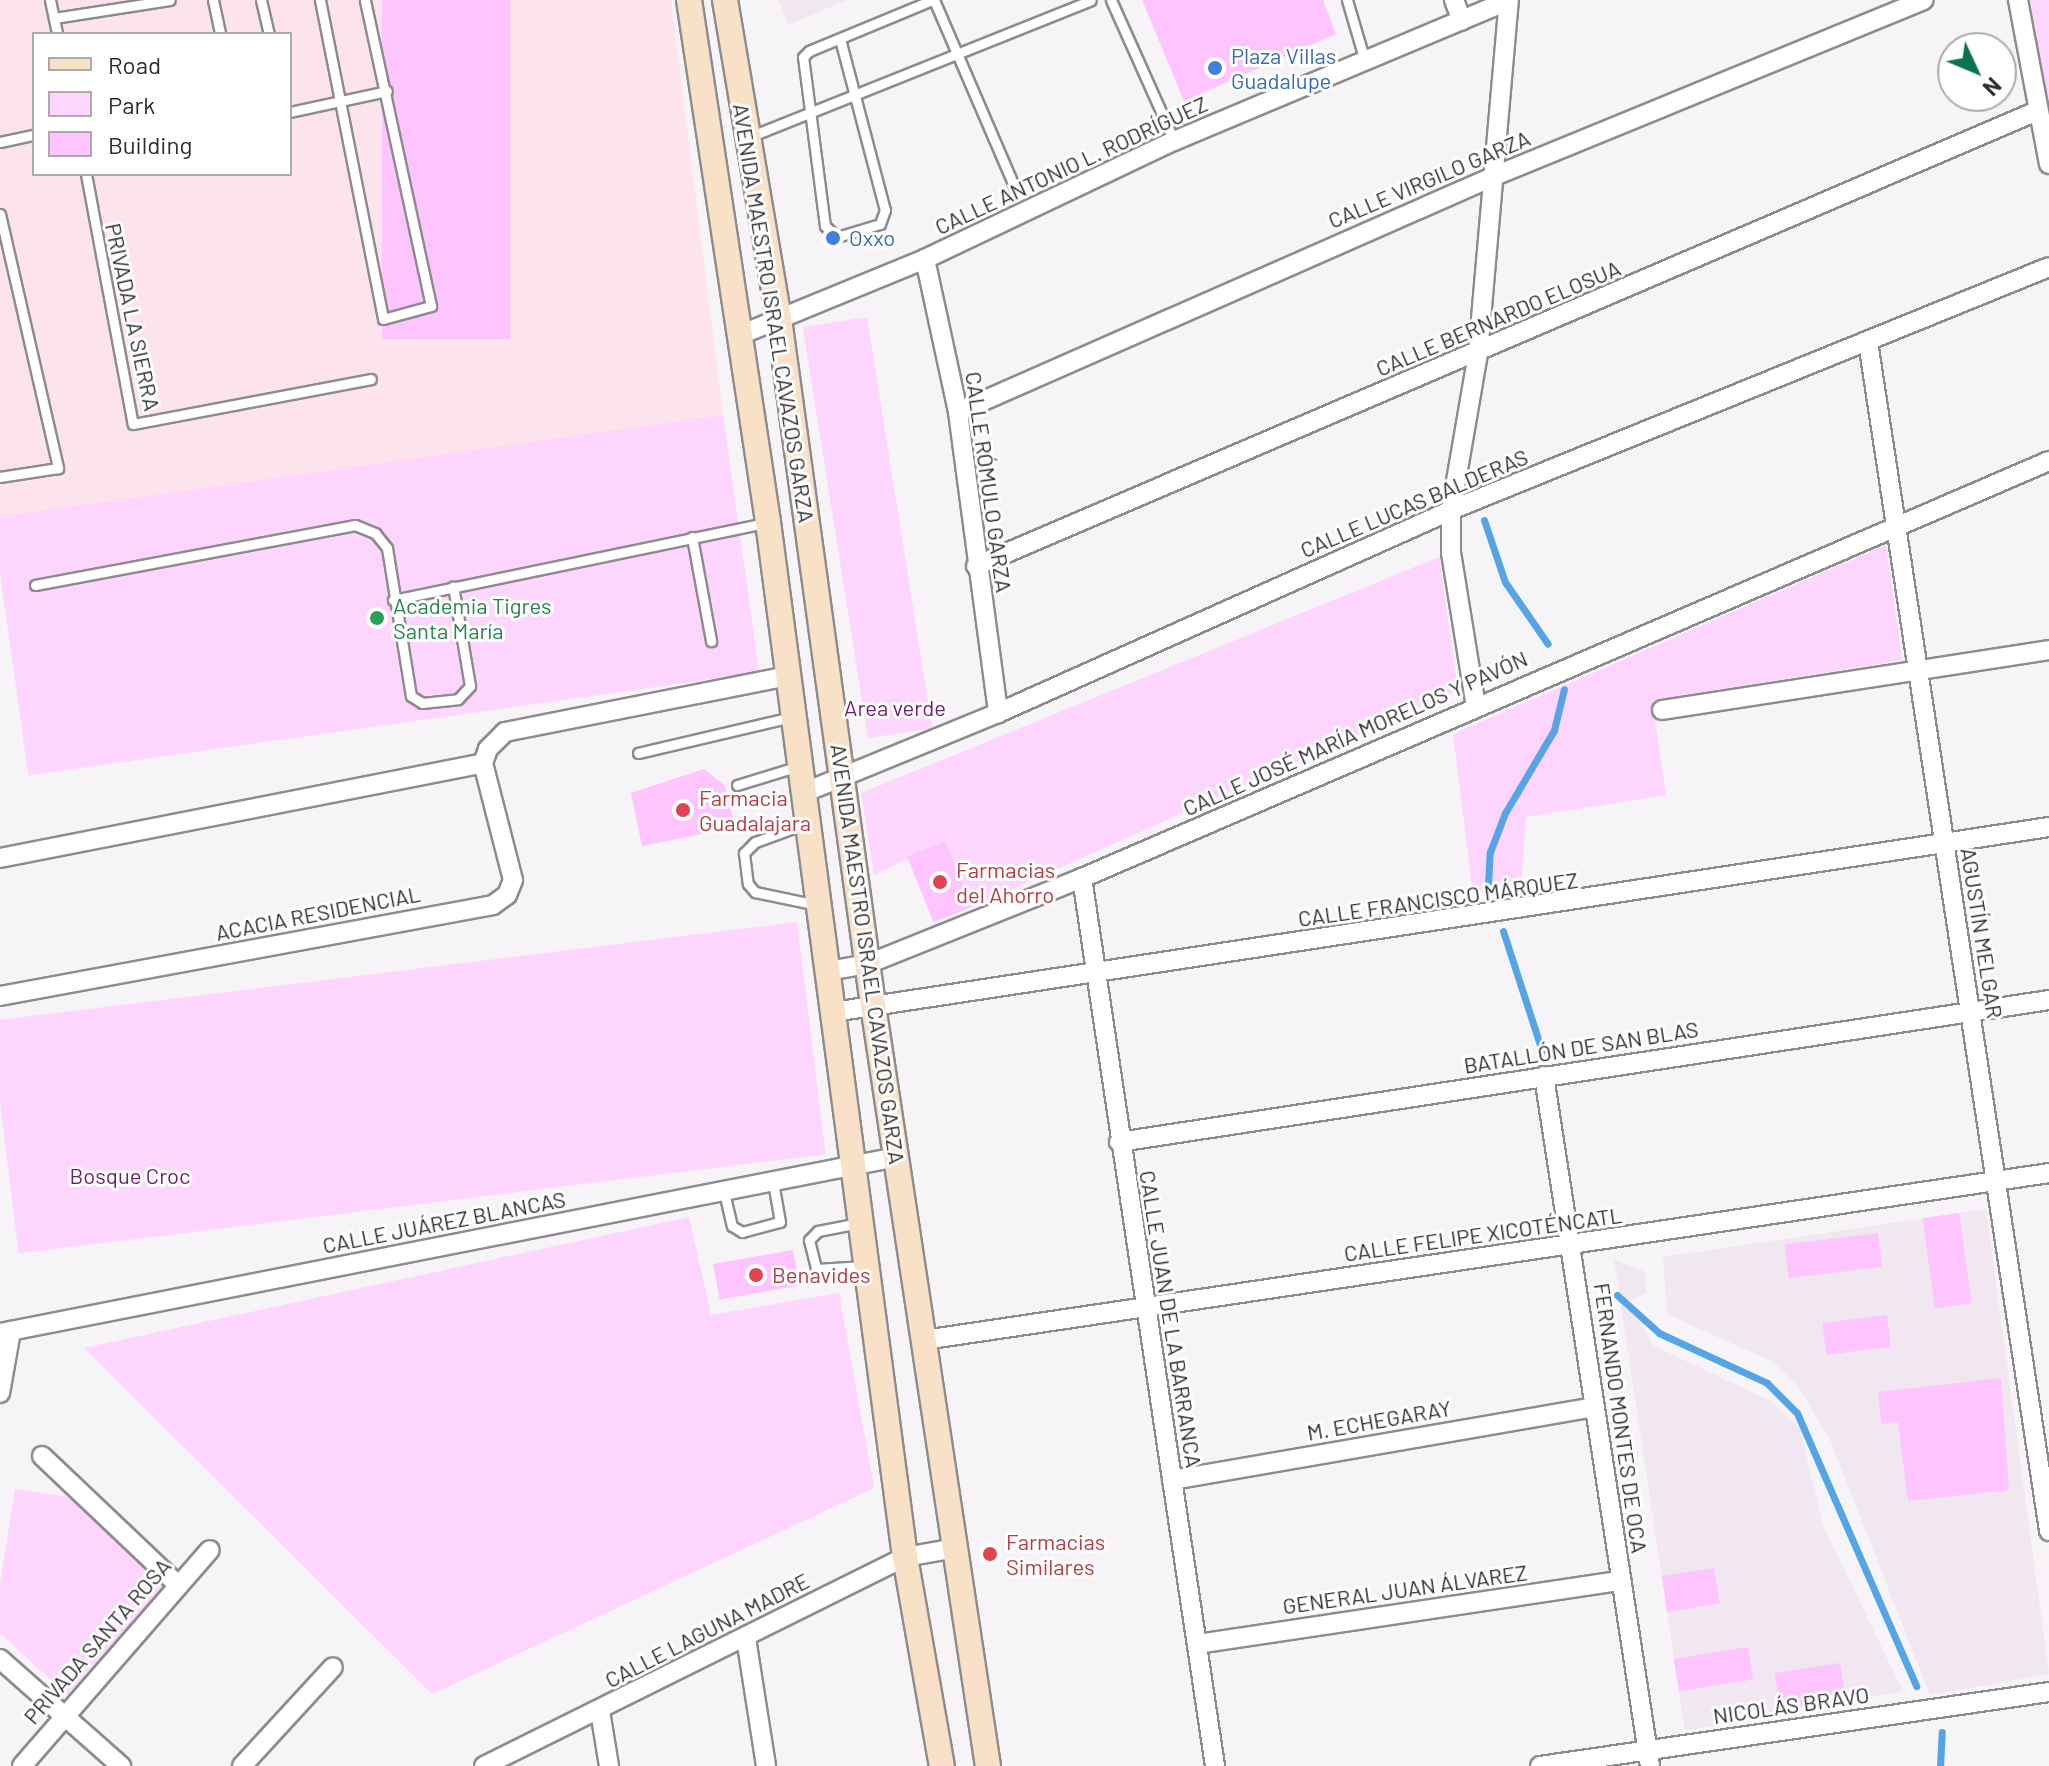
<!DOCTYPE html>
<meta charset="utf-8">
<style>
body{margin:0}
#map{position:relative;width:2049px;height:1766px;overflow:hidden;background:#f7f4f7;font-family:Barlow,sans-serif}
div>[style]{position:absolute}
.built>*{inset:0;background:#f1e7f1}
.industrial>*{inset:0;background:#fde4ec}
.green>*{inset:0;background:#fed5ff;transform-origin:0 0}
.stream>*{height:7px;margin:-3.5px;padding:0 3.5px;transform-origin:3.5px;border-radius:3.5px;background:#54a4e6}
.building>*{inset:0;background:#fdc4ff;transform-origin:0 0}
.roads{filter:drop-shadow(2px 0 #8e8b8e) drop-shadow(-2px 0 #8e8b8e) drop-shadow(0 2px #8e8b8e) drop-shadow(0 -2px #8e8b8e)}
.lane>*{height:9px;margin:-4.5px;padding:0 4.5px;transform-origin:4.5px;border-radius:4.5px;background:#fff}
.street>*{height:18px;margin:-9px;padding:0 9px;transform-origin:9px;border-radius:9px;background:#fff}
.secondary>*{height:24px;margin:-12px;padding:0 12px;transform-origin:12px;border-radius:12px;background:#f8e1c6}
.dots>*{width:22px;height:22px;translate:-50% -50%;box-sizing:border-box;border:4px solid #fff;border-radius:50%}
span{translate:-50% -50%;white-space:nowrap;text-align:center;line-height:1.15;-webkit-text-stroke:6px #fff;paint-order:stroke}
.shop-label{font-size:22px;color:#366cbe}
.left{translate:0 -50%;text-align:left}
.street-label{font-size:22px;color:#2e2d2e}
.leisure-label{font-size:22px;color:#27864d}
.park-label{font-size:22px;color:#6f1e75}
.health-label{font-size:22px;color:#be3a42}
.legend{position:absolute;left:32px;top:32px;width:260px;height:144px;box-sizing:border-box;background:#fff;border:2px solid #ababab;margin:0;padding:10px 14px;list-style:none;font-size:24px;color:#2e2d2e}
.legend li{display:flex;align-items:center;gap:16px;height:40px}
.legend b{width:40px;border:2px solid #ababab}
.north{position:absolute;left:1937px;top:32px;width:80px;height:80px;box-sizing:border-box;background:#fff;border:2px solid #ababab;border-radius:50%;rotate:134deg;font-size:22px;font-weight:700;line-height:32px;text-align:center;color:#2e2d2e}
.north::after{content:'';display:block;margin:auto;width:28px;height:36px;background:#0a754d;clip-path:polygon(50% 0,100% 100%,50% 72%,0 100%)}
</style>
<div id="map">
<div class="built">
<div style="clip-path:polygon(779px 0,847px 0,788px 25px)"></div>
<div style="clip-path:polygon(1986px 1209px,2049px 1674px,1930px 1695px,1831px 1442px,1797px 1385px,1773px 1362px,1667px 1314px,1663px 1257px)"></div>
<div style="clip-path:polygon(1614px 1259px,1645px 1272px,1646px 1293px,1627px 1302px,1654px 1346px,1771px 1401px,1800px 1429px,1823px 1526px,1903px 1691px,1685px 1731px)"></div>
</div>
<div class="industrial">
<div style="clip-path:polygon(evenodd,0 0,671px 0,723px 415px,0 564px,0 0,34px 34px,290px 34px,290px 174px,34px 174px,34px 34px)"></div>
</div>
<div class="green">
<div style="clip-path:polygon(2020px 0,2049px 0,2049px 129px)"></div>
<div style="left:867px;top:317px;width:416px;height:65px;rotate:81deg"></div>
<div style="left:723px;top:415px;width:260px;height:738px;rotate:82deg"></div>
<div style="clip-path:polygon(1886px 545px,1902px 660px,1652px 700px,1666px 795px,1526px 817px,1521px 886px,1473px 894px,1453px 734px)"></div>
<div style="clip-path:polygon(1439px 557px,1458px 690px,972px 907px,944px 841px,874px 875px,861px 793px)"></div>
<div style="left:797px;top:922px;width:234px;height:813px;rotate:83deg"></div>
<div style="clip-path:polygon(689px 1217px,711px 1315px,839px 1293px,874px 1488px,432px 1694px,84px 1348px)"></div>
<div style="clip-path:polygon(15px 1489px,70px 1497px,163px 1586px,67px 1695px,0 1633px,0 1584px)"></div>
</div>
<div class="stream">
<div style="left:1484px;top:520px;width:65px;rotate:71.3deg"></div>
<div style="left:1505px;top:582px;width:75px;rotate:55.3deg"></div>
<div style="left:1488px;top:885px;width:33px;rotate:-87deg"></div>
<div style="left:1490px;top:852px;width:42px;rotate:-69deg"></div>
<div style="left:1505px;top:813px;width:96px;rotate:-59.4deg"></div>
<div style="left:1554px;top:730px;width:42px;rotate:-76.3deg"></div>
<div style="left:1503px;top:931px;width:126px;rotate:72deg"></div>
<div style="left:1617px;top:1295px;width:57px;rotate:42.1deg"></div>
<div style="left:1659px;top:1333px;width:119px;rotate:24.8deg"></div>
<div style="left:1767px;top:1383px;width:42px;rotate:45deg"></div>
<div style="left:1797px;top:1413px;width:298px;rotate:66.4deg"></div>
<div style="left:1940px;top:1766px;width:34px;rotate:-87deg"></div>
</div>
<div class="building">
<div style="left:382px;top:0;width:128px;height:339px"></div>
<div style="clip-path:polygon(1142px 0,1323px 0,1336px 34px,1184px 101px)"></div>
<div style="clip-path:polygon(704px 769px,725px 786px,735px 827px,642px 846px,631px 793px)"></div>
<div style="left:945px;top:841px;width:71px;height:41px;rotate:68deg"></div>
<div style="left:1959px;top:1213px;width:91px;height:37px;rotate:82deg"></div>
<div style="left:1878px;top:1233px;width:34px;height:94px;rotate:83deg"></div>
<div style="left:793px;top:1250px;width:36px;height:81px;rotate:80deg"></div>
<div style="left:1887px;top:1315px;width:32px;height:65px;rotate:83deg"></div>
<div style="clip-path:polygon(2001px 1378px,2009px 1490px,1908px 1501px,1898px 1422px,1881px 1424px,1878px 1392px)"></div>
<div style="left:1714px;top:1568px;width:36px;height:53px;rotate:81deg"></div>
<div style="left:1748px;top:1647px;width:33px;height:75px;rotate:81deg"></div>
<div style="left:1840px;top:1663px;width:38px;height:66px;rotate:81deg"></div>
</div>
<div class="roads">
<div class="lane">
<div style="left:50px;top:0;width:35px;rotate:78deg"></div>
<div style="left:213px;top:0;width:35px;rotate:78deg"></div>
<div style="left:261px;top:0;width:35px;rotate:77deg"></div>
<div style="left:320px;top:0;width:325px;rotate:78.8deg"></div>
<div style="left:383px;top:319px;width:50px;rotate:-15.2deg"></div>
<div style="left:431px;top:306px;width:313px;rotate:-102.2deg"></div>
<div style="left:934px;top:0;width:202px;rotate:66.7deg"></div>
<div style="left:1111px;top:0;width:154px;rotate:65.9deg"></div>
<div style="left:1347px;top:0;width:64px;rotate:73.6deg"></div>
<div style="left:54px;top:18px;width:117px;rotate:-8.8deg"></div>
<div style="left:840px;top:39px;width:177px;rotate:75.3deg"></div>
<div style="left:885px;top:210px;width:15px;rotate:110deg"></div>
<div style="left:880px;top:224px;width:45px;rotate:163.2deg"></div>
<div style="left:837px;top:237px;width:16px;rotate:-137deg"></div>
<div style="left:825px;top:226px;width:170px;rotate:-97.4deg"></div>
<div style="left:803px;top:57px;width:8px;rotate:-45deg"></div>
<div style="left:809px;top:51px;width:133px;rotate:-22.5deg"></div>
<div style="left:290px;top:112px;width:99px;rotate:-12.2deg"></div>
<div style="left:749px;top:137px;width:368px;rotate:-21.8deg"></div>
<div style="left:0;top:142px;width:35px;rotate:-12deg"></div>
<div style="left:86px;top:174px;width:254px;rotate:79.4deg"></div>
<div style="left:133px;top:424px;width:242px;rotate:-10.7deg"></div>
<div style="left:0;top:214px;width:261px;rotate:77.1deg"></div>
<div style="left:58px;top:468px;width:59px;rotate:171.2deg"></div>
<div style="left:692px;top:537px;width:106px;rotate:79.6deg"></div>
<div style="left:35px;top:585px;width:326px;rotate:-10.6deg"></div>
<div style="left:355px;top:525px;width:22px;rotate:22deg"></div>
<div style="left:375px;top:533px;width:19px;rotate:51deg"></div>
<div style="left:387px;top:548px;width:150px;rotate:80.8deg"></div>
<div style="left:411px;top:696px;width:13px;rotate:32deg"></div>
<div style="left:422px;top:703px;width:36px;rotate:-6deg"></div>
<div style="left:458px;top:699px;width:18px;rotate:-47deg"></div>
<div style="left:470px;top:686px;width:101px;rotate:-99.6deg"></div>
<div style="left:393px;top:600px;width:381px;rotate:-11.7deg"></div>
<div style="left:638px;top:753px;width:157px;rotate:-13.2deg"></div>
<div style="left:737px;top:785px;width:65px;rotate:-17deg"></div>
<div style="left:807px;top:823px;width:55px;rotate:159.9deg"></div>
<div style="left:755px;top:842px;width:16px;rotate:135deg"></div>
<div style="left:744px;top:853px;width:31px;rotate:83deg"></div>
<div style="left:748px;top:884px;width:11px;rotate:49deg"></div>
<div style="left:755px;top:892px;width:63px;rotate:11.8deg"></div>
<div style="left:724px;top:1192px;width:35px;rotate:77deg"></div>
<div style="left:732px;top:1226px;width:12px;rotate:31deg"></div>
<div style="left:742px;top:1232px;width:39px;rotate:-15deg"></div>
<div style="left:780px;top:1222px;width:41px;rotate:-99.9deg"></div>
<div style="left:859px;top:1223px;width:42px;rotate:169deg"></div>
<div style="left:818px;top:1231px;width:13px;rotate:135deg"></div>
<div style="left:809px;top:1240px;width:30px;rotate:76deg"></div>
<div style="left:816px;top:1269px;width:48px;rotate:-3.6deg"></div>
</div>
<div class="street">
<div style="left:1454px;top:0;width:22px;rotate:69deg"></div>
<div style="left:2018px;top:0;width:167px;rotate:79.3deg"></div>
<div style="left:925px;top:259px;width:157px;rotate:77.8deg"></div>
<div style="left:958px;top:412px;width:304px;rotate:82.4deg"></div>
<div style="left:740px;top:335px;width:200px;rotate:-22.3deg"></div>
<div style="left:925px;top:259px;width:276px;rotate:-25.4deg"></div>
<div style="left:1174px;top:141px;width:363px;rotate:-22.8deg"></div>
<div style="left:1868px;top:342px;width:1203px;rotate:81.34deg"></div>
<div style="left:958px;top:412px;width:589px;rotate:-23.74deg"></div>
<div style="left:1497px;top:175px;width:461px;rotate:-22.3deg"></div>
<div style="left:976px;top:566px;width:1154px;rotate:-23.21deg"></div>
<div style="left:1476px;top:707px;width:156px;rotate:-99.2deg"></div>
<div style="left:1451px;top:553px;width:43px;rotate:-90deg"></div>
<div style="left:1451px;top:510px;width:159px;rotate:-80.2deg"></div>
<div style="left:1478px;top:353px;width:354px;rotate:-85deg"></div>
<div style="left:1662px;top:710px;width:392px;rotate:-8.8deg"></div>
<div style="left:803px;top:793px;width:211px;rotate:-22.3deg"></div>
<div style="left:998px;top:713px;width:496px;rotate:-24.1deg"></div>
<div style="left:1451px;top:510px;width:645px;rotate:-22.11deg"></div>
<div style="left:0;top:858px;width:492px;rotate:-11.1deg"></div>
<div style="left:1082px;top:878px;width:898px;rotate:81.48deg"></div>
<div style="left:828px;top:971px;width:41px;rotate:-9.9deg"></div>
<div style="left:868px;top:964px;width:231px;rotate:-21.9deg"></div>
<div style="left:1082px;top:878px;width:1053px;rotate:-23.33deg"></div>
<div style="left:0;top:996px;width:501px;rotate:-10.46deg"></div>
<div style="left:493px;top:905px;width:17px;rotate:-36deg"></div>
<div style="left:507px;top:895px;width:16px;rotate:-68deg"></div>
<div style="left:513px;top:880px;width:121px;rotate:-104.4deg"></div>
<div style="left:483px;top:763px;width:15px;rotate:-70deg"></div>
<div style="left:488px;top:749px;width:24px;rotate:-45deg"></div>
<div style="left:505px;top:732px;width:288px;rotate:-11.2deg"></div>
<div style="left:833px;top:1012px;width:1230px;rotate:-8.65deg"></div>
<div style="left:1544px;top:1076px;width:698px;rotate:81.27deg"></div>
<div style="left:1119px;top:1142px;width:941px;rotate:-8.68deg"></div>
<div style="left:0;top:1333px;width:913px;rotate:-11.11deg"></div>
<div style="left:924px;top:1340px;width:1137px;rotate:-8.44deg"></div>
<div style="left:0;top:1393px;width:63px;rotate:-79.9deg"></div>
<div style="left:42px;top:1456px;width:185px;rotate:43.5deg"></div>
<div style="left:1172px;top:1480px;width:428px;rotate:-9.8deg"></div>
<div style="left:746px;top:1638px;width:130px;rotate:81.1deg"></div>
<div style="left:1197px;top:1644px;width:429px;rotate:-8.5deg"></div>
<div style="left:0;top:1659px;width:162px;rotate:41.5deg"></div>
<div style="left:600px;top:1711px;width:56px;rotate:80.7deg"></div>
<div style="left:22px;top:1766px;width:286px;rotate:-49deg"></div>
<div style="left:242px;top:1766px;width:134px;rotate:-47.4deg"></div>
<div style="left:484px;top:1766px;width:470px;rotate:-26.4deg"></div>
<div style="left:905px;top:1557px;width:52px;rotate:-10deg"></div>
<div style="left:1540px;top:1766px;width:514px;rotate:-8.27deg"></div>
</div>
<div class="secondary">
<div style="left:689px;top:0;width:528px;rotate:81.39deg"></div>
<div style="left:768px;top:522px;width:1044px;rotate:82.46deg"></div>
<div style="left:905px;top:1557px;width:212px;rotate:80deg"></div>
<div style="left:725px;top:0;width:324px;rotate:80.4deg"></div>
<div style="left:779px;top:319px;width:692px;rotate:82.2deg"></div>
<div style="left:873px;top:1005px;width:770px;rotate:81.41deg"></div>
</div>
</div>
<div class="dots">
<div style="left:1215px;top:68px;background:#3f7fe0"></div>
<div style="left:833px;top:238px;background:#3f7fe0"></div>
<div style="left:377px;top:618px;background:#2e9e5b"></div>
<div style="left:683px;top:810px;background:#e0444e"></div>
<div style="left:940px;top:882px;background:#e0444e"></div>
<div style="left:756px;top:1275px;background:#e0444e"></div>
<div style="left:990px;top:1554px;background:#e0444e"></div>
</div>
<div class="shop-label">
<span class="left" style="left:1231px;top:68px">Plaza Villas<br>Guadalupe</span>
<span class="left" style="left:849px;top:238px">Oxxo</span>
</div>
<div class="street-label">
<span style="left:1071px;top:165px;rotate:-25deg">CALLE ANTONIO L. RODRÍGUEZ</span>
<span style="left:1429px;top:179px;rotate:-23deg">CALLE VIRGILO GARZA</span>
<span style="left:774px;top:313px;rotate:81deg">AVENIDA MAESTRO ISRAEL CAVAZOS GARZA</span>
<span style="left:133px;top:317px;rotate:78deg">PRIVADA LA SIERRA</span>
<span style="left:1498px;top:318px;rotate:-23deg">CALLE BERNARDO ELOSUA</span>
<span style="left:989px;top:482px;rotate:82deg">CALLE RÓMULO GARZA</span>
<span style="left:1414px;top:503px;rotate:-23deg">CALLE LUCAS BALDERAS</span>
<span style="left:1355px;top:733px;rotate:-24deg">CALLE JOSÉ MARÍA MORELOS Y PAVÓN</span>
<span style="left:1438px;top:899px;rotate:-8deg">CALLE FRANCISCO MÁRQUEZ</span>
<span style="left:318px;top:913px;rotate:-11deg">ACACIA RESIDENCIAL</span>
<span style="left:1982px;top:933px;rotate:81deg">AGUSTÍN MELGAR</span>
<span style="left:868px;top:954px;rotate:82deg">AVENIDA MAESTRO ISRAEL CAVAZOS GARZA</span>
<span style="left:1581px;top:1047px;rotate:-9deg">BATALLÓN DE SAN BLAS</span>
<span style="left:444px;top:1222px;rotate:-11deg">CALLE JUÁREZ BLANCAS</span>
<span style="left:1483px;top:1234px;rotate:-8deg">CALLE FELIPE XICOTÉNCATL</span>
<span style="left:1171px;top:1319px;rotate:81deg">CALLE JUAN DE LA BARRANCA</span>
<span style="left:1621px;top:1418px;rotate:82deg">FERNANDO MONTES DE OCA</span>
<span style="left:1379px;top:1420px;rotate:-10deg">M. ECHEGARAY</span>
<span style="left:1405px;top:1589px;rotate:-8deg">GENERAL JUAN ÁLVAREZ</span>
<span style="left:707px;top:1630px;rotate:-27deg">CALLE LAGUNA MADRE</span>
<span style="left:97px;top:1641px;rotate:-49deg">PRIVADA SANTA ROSA</span>
<span style="left:1791px;top:1705px;rotate:-8deg">NICOLÁS BRAVO</span>
</div>
<div class="leisure-label">
<span class="left" style="left:393px;top:618px">Academia Tigres<br>Santa María</span>
</div>
<div class="park-label">
<span style="left:895px;top:708px">Area verde</span>
<span style="left:130px;top:1176px">Bosque Croc</span>
</div>
<div class="health-label">
<span class="left" style="left:699px;top:810px">Farmacia<br>Guadalajara</span>
<span class="left" style="left:956px;top:882px">Farmacias<br>del Ahorro</span>
<span class="left" style="left:772px;top:1275px">Benavides</span>
<span class="left" style="left:1006px;top:1554px">Farmacias<br>Similares</span>
</div>
<ul class="legend">
<li><b style="height:10px;background:#f8e1c6"></b>Road</li>
<li><b style="height:22px;background:#fed5ff"></b>Park</li>
<li><b style="height:22px;background:#fdc4ff"></b>Building</li>
</ul>
<div class="north">N</div>
</div>
